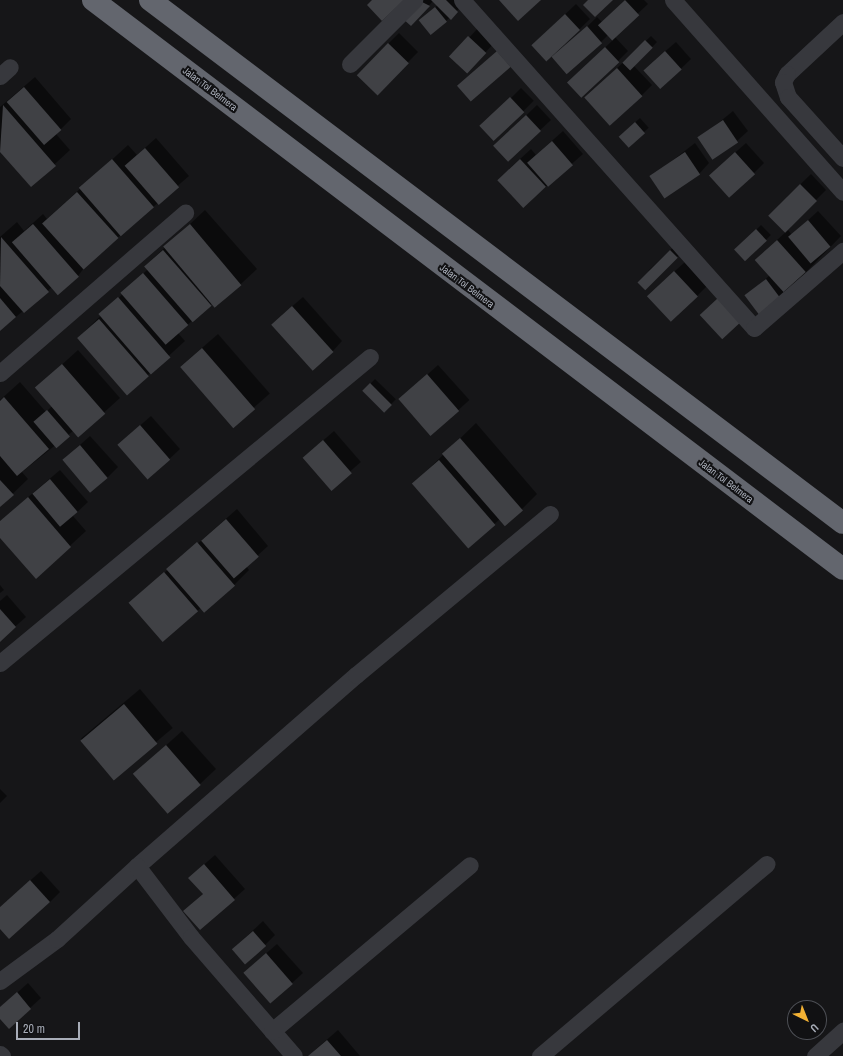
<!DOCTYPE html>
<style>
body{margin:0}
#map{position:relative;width:843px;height:1056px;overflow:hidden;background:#161618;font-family:"Archivo Narrow",sans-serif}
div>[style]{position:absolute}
.shadow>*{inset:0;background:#0007;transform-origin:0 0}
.building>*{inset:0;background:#404145;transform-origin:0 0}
.street>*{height:17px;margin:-8.5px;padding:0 8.5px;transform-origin:8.5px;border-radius:8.5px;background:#37383d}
.highway>*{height:22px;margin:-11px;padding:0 11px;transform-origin:11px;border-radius:11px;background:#63666e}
span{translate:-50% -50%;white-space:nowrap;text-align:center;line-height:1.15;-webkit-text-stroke:4px #111113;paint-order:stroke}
.street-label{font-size:10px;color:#a8adb8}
.north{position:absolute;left:787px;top:1000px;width:40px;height:40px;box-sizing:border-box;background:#111113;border:1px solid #4d4f55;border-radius:50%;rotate:137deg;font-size:11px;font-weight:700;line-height:16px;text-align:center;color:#a8adb8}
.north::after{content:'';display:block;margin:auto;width:14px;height:18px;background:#f2b134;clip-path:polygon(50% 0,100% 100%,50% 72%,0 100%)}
.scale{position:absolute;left:16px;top:1022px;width:64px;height:18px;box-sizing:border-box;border:2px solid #a8adb8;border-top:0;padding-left:5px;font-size:12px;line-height:14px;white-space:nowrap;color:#a8adb8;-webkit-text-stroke:3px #111113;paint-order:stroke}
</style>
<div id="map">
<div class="shadow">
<div style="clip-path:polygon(420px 0,456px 0,462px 6px,446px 21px,425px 16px,438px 5px,433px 1px,411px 25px)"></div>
<div style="clip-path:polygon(625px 0,644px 0,648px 4px,614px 36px,628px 51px,618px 61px,579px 72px,613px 40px,608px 35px,601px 42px,565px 48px,597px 17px,602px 22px)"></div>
<div style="clip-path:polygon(576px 4px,590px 19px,547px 61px,543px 35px)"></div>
<div style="left:479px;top:27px;width:22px;height:41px;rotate:43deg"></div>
<div style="left:399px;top:33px;width:27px;height:59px;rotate:45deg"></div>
<div style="clip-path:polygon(651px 36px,657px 42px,634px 66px,652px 85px,641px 96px,596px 88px)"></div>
<div style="clip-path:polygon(676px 42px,691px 59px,661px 88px,655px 60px)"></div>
<div style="clip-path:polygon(35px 77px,71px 119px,56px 134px,70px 150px,31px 186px,0 151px,0 107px)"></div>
<div style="left:521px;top:88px;width:18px;height:54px;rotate:45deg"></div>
<div style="clip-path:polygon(537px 105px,551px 120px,508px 160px,505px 136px)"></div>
<div style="clip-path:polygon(733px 111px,748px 131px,737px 141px,700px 138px)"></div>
<div style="left:640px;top:118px;width:13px;height:28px;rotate:48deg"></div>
<div style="clip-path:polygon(563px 131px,583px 154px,524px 206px,509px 169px,531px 149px,536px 155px)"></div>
<div style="clip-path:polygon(156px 138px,189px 176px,87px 264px,78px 276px,51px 288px,0 330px,0 237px,17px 222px,24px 231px,43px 214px,47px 219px,128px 145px,137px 155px)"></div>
<div style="clip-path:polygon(695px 143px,709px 163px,699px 174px,651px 177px)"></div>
<div style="clip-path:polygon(746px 143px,764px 163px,754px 173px,721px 165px)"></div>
<div style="clip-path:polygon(811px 174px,826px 190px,816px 200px,779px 205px)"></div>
<div style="clip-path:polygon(205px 210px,257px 269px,217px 306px,214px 302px,178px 333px,185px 341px,127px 394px,78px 338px,148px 269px,145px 266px)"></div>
<div style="clip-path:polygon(818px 211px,841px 236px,781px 298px,747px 296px,770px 275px,767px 249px,788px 230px,792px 235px)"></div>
<div style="left:761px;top:225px;width:14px;height:35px;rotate:45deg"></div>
<div style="clip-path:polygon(681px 240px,687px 247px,677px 257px,648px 271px)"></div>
<div style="clip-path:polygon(685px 262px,707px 286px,697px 296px,658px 286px)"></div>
<div style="clip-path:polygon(303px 297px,342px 341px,332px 352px,282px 315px)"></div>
<div style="left:218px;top:334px;width:79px;height:50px;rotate:49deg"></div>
<div style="clip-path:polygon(78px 350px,120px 398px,78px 436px,73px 431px,22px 472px,28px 479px,0 506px,0 400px,20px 382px,46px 412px,52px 406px,36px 388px)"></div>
<div style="left:438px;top:365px;width:47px;height:52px;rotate:48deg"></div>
<div style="left:375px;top:379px;width:29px;height:17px;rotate:44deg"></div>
<div style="clip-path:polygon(151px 416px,180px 449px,148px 479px,129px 435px)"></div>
<div style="clip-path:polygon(476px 423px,537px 494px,522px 509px,500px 519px,468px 547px,413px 484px)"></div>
<div style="left:334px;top:431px;width:41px;height:40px;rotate:49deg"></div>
<div style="clip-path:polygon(90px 436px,118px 467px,107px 478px,63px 460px)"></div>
<div style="clip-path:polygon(60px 470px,88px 502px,73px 516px,86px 531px,36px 577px,0 536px,0 521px)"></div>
<div style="clip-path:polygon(237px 509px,268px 546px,246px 566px,249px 570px,234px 585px,204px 611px,201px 608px,197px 611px,130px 603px)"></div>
<div style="clip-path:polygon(0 585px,4px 590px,0 593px)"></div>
<div style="clip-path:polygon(7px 595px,26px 617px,0 640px,0 601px)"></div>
<div style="left:140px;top:689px;width:51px;height:77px;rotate:50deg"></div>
<div style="clip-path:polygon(182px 731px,216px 769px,200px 784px,134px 774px)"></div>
<div style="clip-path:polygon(0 789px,7px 796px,0 803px)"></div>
<div style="clip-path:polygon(215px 855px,245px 889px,200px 929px,195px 901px,203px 894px,200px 868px)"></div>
<div style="clip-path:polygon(41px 871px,60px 892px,50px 902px,0 927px,0 907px)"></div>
<div style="clip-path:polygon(263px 921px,275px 935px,265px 945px,233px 949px)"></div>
<div style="clip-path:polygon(277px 944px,303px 973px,270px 1003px,255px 963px)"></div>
<div style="clip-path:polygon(28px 983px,41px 998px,9px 1027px,0 1017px,0 1008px)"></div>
<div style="clip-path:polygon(338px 1030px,360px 1056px,309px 1056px,316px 1049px)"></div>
</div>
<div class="building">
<div style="clip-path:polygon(372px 0,404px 0,382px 21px,367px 5px)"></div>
<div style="clip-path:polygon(418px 0,430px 6px,411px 26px,402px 18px)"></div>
<div style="clip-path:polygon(431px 0,446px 0,458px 12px,451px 20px)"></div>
<div style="clip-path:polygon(499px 0,541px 0,518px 21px)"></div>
<div style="clip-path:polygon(588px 0,613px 0,595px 17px,583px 5px)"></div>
<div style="left:625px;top:0;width:21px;height:37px;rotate:47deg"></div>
<div style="left:435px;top:7px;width:19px;height:21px;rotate:51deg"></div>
<div style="left:565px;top:14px;width:22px;height:46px;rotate:47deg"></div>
<div style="left:587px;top:26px;width:23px;height:47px;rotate:49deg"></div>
<div style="left:468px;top:36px;width:25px;height:28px;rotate:43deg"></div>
<div style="left:645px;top:40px;width:11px;height:32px;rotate:45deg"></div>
<div style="left:388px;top:43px;width:29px;height:45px;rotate:44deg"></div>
<div style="left:605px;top:47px;width:21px;height:52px;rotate:47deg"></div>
<div style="left:497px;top:51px;width:21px;height:53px;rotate:49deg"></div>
<div style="left:665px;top:51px;width:25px;height:29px;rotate:48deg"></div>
<div style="left:617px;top:68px;width:38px;height:44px;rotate:48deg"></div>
<div style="left:24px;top:87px;width:57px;height:23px;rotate:49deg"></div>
<div style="left:510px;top:97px;width:21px;height:42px;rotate:47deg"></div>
<div style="clip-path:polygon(3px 105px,56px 166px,31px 187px,0 152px)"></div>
<div style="left:526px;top:115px;width:22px;height:45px;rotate:47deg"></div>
<div style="left:723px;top:120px;width:27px;height:31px;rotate:56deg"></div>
<div style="left:635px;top:122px;width:15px;height:22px;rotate:48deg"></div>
<div style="left:552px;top:141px;width:32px;height:33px;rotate:49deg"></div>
<div style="left:145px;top:148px;width:52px;height:27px;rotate:49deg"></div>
<div style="left:685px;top:152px;width:27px;height:43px;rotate:56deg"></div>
<div style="left:735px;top:152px;width:30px;height:35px;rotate:48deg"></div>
<div style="left:112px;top:159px;width:64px;height:44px;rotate:49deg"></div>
<div style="left:520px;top:159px;width:38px;height:31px;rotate:47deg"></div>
<div style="left:800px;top:184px;width:24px;height:45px;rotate:45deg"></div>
<div style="left:77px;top:192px;width:62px;height:47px;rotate:48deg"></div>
<div style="left:808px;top:220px;width:35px;height:26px;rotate:50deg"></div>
<div style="left:33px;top:224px;width:70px;height:28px;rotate:49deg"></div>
<div style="left:190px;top:224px;width:80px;height:35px;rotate:50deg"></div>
<div style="left:756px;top:229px;width:16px;height:30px;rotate:47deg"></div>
<div style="clip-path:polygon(1px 237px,49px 292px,24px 313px,0 286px)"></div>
<div style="left:777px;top:240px;width:43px;height:30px;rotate:48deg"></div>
<div style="left:163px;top:250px;width:74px;height:25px;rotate:49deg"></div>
<div style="left:670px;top:250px;width:11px;height:46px;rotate:45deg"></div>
<div style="left:674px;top:271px;width:35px;height:37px;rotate:47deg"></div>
<div style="left:143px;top:273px;width:69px;height:30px;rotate:49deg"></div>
<div style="left:766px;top:279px;width:25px;height:27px;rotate:53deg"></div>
<div style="left:118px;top:297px;width:80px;height:26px;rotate:49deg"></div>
<div style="clip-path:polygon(0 298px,16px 317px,0 331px)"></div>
<div style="left:718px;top:298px;width:33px;height:25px;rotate:47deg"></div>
<div style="left:292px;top:306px;width:62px;height:28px;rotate:48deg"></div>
<div style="left:99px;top:319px;width:76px;height:29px;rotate:49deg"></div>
<div style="left:202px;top:348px;width:81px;height:29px;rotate:49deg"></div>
<div style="left:62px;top:364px;width:66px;height:36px;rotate:49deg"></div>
<div style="left:427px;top:374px;width:49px;height:38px;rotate:49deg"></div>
<div style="left:370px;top:383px;width:31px;height:11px;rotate:45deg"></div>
<div style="clip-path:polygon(4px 397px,49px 449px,17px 476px,0 456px,0 401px)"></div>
<div style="left:47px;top:410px;width:35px;height:18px;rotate:49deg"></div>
<div style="left:140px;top:425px;width:46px;height:30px;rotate:49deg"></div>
<div style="left:460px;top:438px;width:96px;height:24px;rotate:49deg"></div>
<div style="left:323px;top:440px;width:44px;height:27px;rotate:49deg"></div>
<div style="left:80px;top:445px;width:43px;height:23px;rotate:50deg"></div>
<div style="left:439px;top:460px;width:86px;height:36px;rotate:49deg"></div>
<div style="left:50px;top:479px;width:43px;height:23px;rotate:50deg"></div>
<div style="clip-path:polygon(0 480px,14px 495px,0 507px)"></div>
<div style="clip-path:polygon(28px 497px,71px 547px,36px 579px,0 538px,0 521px)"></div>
<div style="left:226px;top:519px;width:50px;height:33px;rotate:49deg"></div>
<div style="left:197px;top:542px;width:58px;height:41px;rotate:49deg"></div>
<div style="left:164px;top:572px;width:52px;height:47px;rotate:49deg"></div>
<div style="clip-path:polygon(0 609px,16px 627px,0 642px)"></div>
<div style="left:124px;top:704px;width:52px;height:57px;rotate:50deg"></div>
<div style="left:166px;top:745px;width:53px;height:44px;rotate:49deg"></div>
<div style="clip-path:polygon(204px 864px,235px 900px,200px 930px,183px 911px,203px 894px,188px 878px)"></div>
<div style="clip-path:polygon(30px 880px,50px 902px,9px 939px,0 929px,0 907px)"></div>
<div style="left:253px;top:931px;width:20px;height:28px;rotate:49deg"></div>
<div style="left:266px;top:953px;width:41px;height:30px;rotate:49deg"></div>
<div style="clip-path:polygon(17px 992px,31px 1009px,9px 1029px,0 1019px,0 1007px)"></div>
<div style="clip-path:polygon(327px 1040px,341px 1056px,308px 1056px)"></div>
</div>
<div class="street">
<div style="left:462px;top:0;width:439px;rotate:48.3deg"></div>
<div style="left:754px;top:328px;width:118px;rotate:-40.9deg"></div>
<div style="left:673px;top:0;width:256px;rotate:48.5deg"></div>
<div style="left:843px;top:22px;width:76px;rotate:137.1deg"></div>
<div style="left:787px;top:74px;width:9px;rotate:117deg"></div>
<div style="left:783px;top:82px;width:16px;rotate:72deg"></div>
<div style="left:788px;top:97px;width:82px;rotate:48deg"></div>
<div style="left:350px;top:64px;width:91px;rotate:-45deg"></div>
<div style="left:0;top:76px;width:13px;rotate:-42deg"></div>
<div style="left:0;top:373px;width:245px;rotate:-40.9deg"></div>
<div style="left:0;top:663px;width:480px;rotate:-39.6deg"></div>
<div style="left:137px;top:866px;width:291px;rotate:-41.1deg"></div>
<div style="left:356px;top:675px;width:252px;rotate:-39.7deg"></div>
<div style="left:0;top:981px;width:71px;rotate:-36.4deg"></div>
<div style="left:57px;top:939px;width:108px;rotate:-42.4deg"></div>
<div style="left:137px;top:866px;width:89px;rotate:52.7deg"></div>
<div style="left:191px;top:937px;width:157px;rotate:49.1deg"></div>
<div style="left:272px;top:1031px;width:258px;rotate:-40deg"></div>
<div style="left:0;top:1054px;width:3px;rotate:45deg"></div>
<div style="left:540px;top:1056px;width:297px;rotate:-40.3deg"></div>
<div style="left:815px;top:1056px;width:38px;rotate:-42deg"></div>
</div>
<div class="highway">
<div style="left:93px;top:0;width:941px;rotate:37.19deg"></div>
<div style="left:150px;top:0;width:868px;rotate:37.04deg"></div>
</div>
<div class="street-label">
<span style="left:210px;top:89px;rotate:37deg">Jalan Tol Belmera</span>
<span style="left:467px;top:286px;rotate:37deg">Jalan Tol Belmera</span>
<span style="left:726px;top:481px;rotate:37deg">Jalan Tol Belmera</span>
</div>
<div class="north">U</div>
<div class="scale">20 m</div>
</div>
